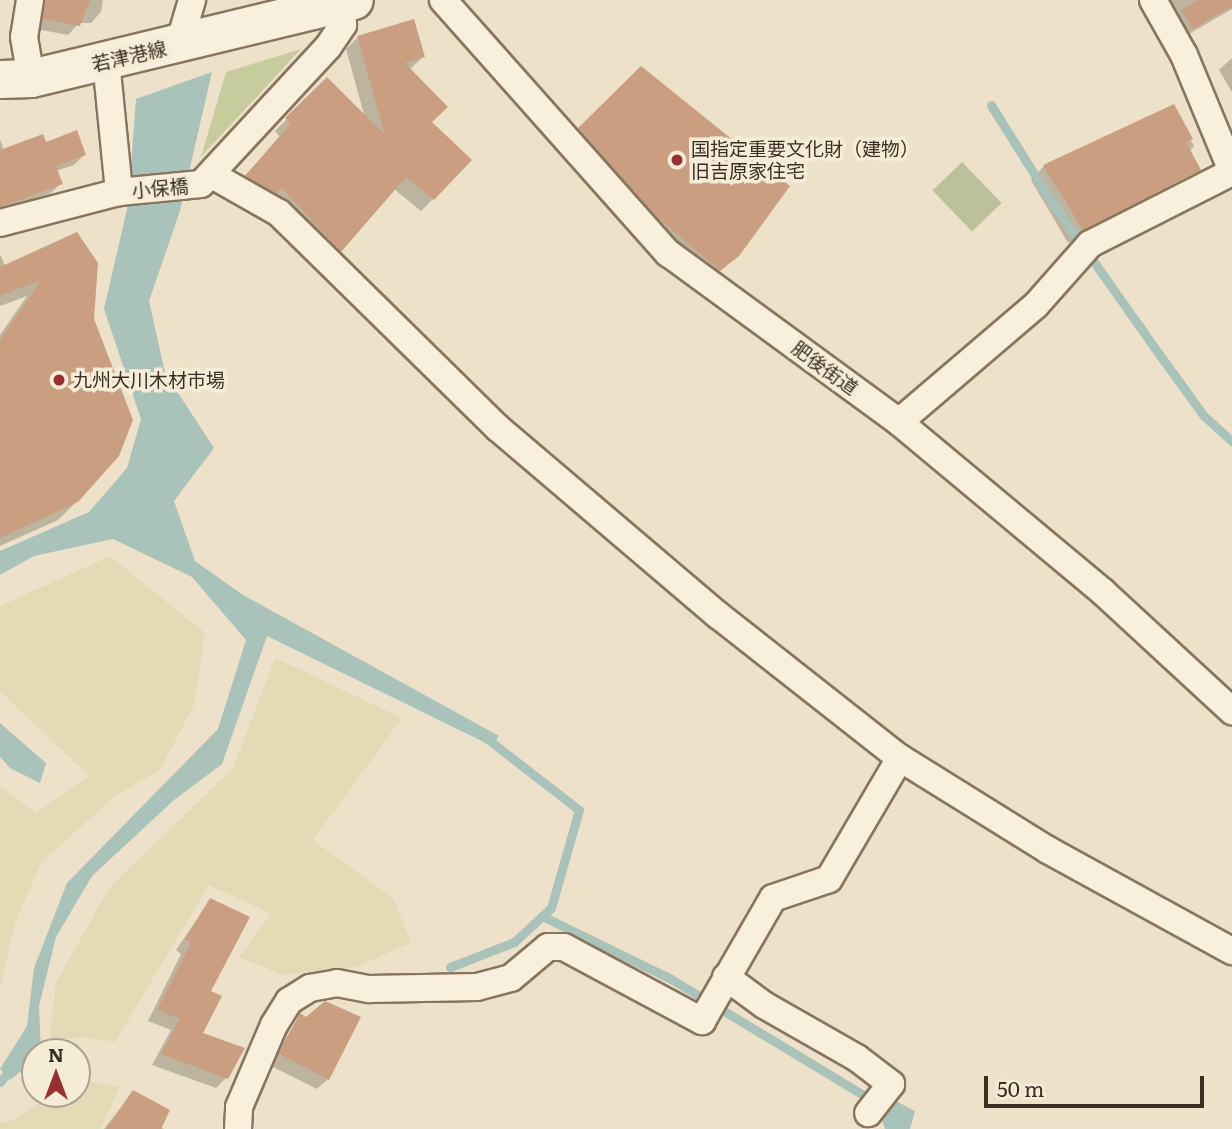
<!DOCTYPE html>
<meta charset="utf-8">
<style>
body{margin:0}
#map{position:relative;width:1232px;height:1129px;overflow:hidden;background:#ede2c9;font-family:Literata,"Noto Sans JP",serif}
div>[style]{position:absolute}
.farmland>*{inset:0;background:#e3dbb6}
.green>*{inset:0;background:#c6cc9c}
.cemetery>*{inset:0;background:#bdc19b;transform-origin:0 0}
.water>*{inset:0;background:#a9c2ba}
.shadow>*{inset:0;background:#0003}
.stream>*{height:9px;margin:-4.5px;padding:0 4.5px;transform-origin:4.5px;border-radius:4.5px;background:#a9c2ba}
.building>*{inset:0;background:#ca9e80}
.roads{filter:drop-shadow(2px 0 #89755e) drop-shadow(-2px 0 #89755e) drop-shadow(0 2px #89755e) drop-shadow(0 -2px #89755e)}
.street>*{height:26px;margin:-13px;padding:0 13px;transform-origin:13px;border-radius:13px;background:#f8efdc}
.secondary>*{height:37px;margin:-18.5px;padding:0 18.5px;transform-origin:18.5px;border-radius:18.5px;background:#f8efdc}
.dots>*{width:19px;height:19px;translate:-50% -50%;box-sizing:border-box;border:4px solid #f5ecd8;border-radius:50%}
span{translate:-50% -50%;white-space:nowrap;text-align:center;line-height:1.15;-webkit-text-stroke:7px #f5ecd8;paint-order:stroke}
.street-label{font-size:19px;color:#3a2d21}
.poi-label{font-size:19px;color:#3a2d21}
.left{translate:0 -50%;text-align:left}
.north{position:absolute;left:21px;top:1038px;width:70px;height:70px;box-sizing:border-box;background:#f5ecd8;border:2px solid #aaa08f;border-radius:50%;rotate:0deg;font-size:19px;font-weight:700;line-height:28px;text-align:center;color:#3a2d21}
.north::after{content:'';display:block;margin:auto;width:24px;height:32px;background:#963031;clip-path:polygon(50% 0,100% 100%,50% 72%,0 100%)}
.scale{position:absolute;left:984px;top:1076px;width:220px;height:32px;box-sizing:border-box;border:4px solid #3a2d21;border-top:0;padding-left:9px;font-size:21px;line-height:24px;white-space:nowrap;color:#3a2d21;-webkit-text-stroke:5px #f5ecd8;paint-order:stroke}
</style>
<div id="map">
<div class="farmland">
<div style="clip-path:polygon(110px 556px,205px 633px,194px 705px,160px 770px,115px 796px,42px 862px,15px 923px,0 989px,0 786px,36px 813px,89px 776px,0 691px,0 606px)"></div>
<div style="clip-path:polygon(275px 658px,402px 718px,313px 840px,394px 899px,411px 943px,355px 967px,282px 975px,239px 957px,271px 914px,209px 885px,115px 1042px,82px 1037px,49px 1042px,56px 982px,110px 887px,233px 768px)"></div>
<div style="clip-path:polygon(80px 1080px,120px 1087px,100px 1129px,0 1129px,0 1121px,7px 1123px,56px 1094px,77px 1094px)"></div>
</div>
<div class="green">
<div style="clip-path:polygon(301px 49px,201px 157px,226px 72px)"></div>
</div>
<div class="cemetery">
<div style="left:962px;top:162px;width:57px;height:41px;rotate:46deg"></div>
</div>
<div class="water">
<div style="clip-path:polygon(212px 72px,180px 211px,149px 301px,165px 373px,214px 448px,174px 501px,195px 561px,243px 595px,499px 736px,492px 746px,267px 636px,222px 764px,174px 800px,92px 876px,56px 937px,39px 1006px,41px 1052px,35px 1052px,35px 1060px,10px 1080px,0 1069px,27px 1026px,34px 968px,67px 883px,218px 729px,246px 640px,192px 577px,113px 539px,34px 556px,0 575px,0 551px,89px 512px,127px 468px,141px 419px,104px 309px,128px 205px,136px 99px)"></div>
<div style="clip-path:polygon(0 723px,46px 763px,40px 783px,10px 768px,0 757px)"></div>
<div style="clip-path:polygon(892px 1099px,915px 1111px,910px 1129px,885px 1129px,880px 1113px)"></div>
</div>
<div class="shadow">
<div style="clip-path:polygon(43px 0,103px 0,101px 12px,91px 23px,79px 23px,68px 35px,36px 29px)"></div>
<div style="clip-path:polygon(1156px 0,1232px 0,1232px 9px,1182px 38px)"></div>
<div style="clip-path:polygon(358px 37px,423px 57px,409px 70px,430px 122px,433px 199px,421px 211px,394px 189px,328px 263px,234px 188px,280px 137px,275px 131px,327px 80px,365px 118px,346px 49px)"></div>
<div style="clip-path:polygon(1232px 58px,1232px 92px,1219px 70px)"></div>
<div style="clip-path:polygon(641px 68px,726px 266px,709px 280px,569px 139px)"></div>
<div style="clip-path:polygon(1174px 107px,1194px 146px,1147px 203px,1068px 243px,1031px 180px,1044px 166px)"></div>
<div style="clip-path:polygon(0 139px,4px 151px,84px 155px,74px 165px,56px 171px,61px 183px,51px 193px,0 212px)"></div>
<div style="clip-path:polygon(77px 235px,77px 501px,58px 520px,0 546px,0 335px,27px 296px,0 306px,0 254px,5px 266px)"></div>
<div style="clip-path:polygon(210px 900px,208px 992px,200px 1034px,226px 1078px,216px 1088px,152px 1065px,171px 1030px,148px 1021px,181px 954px,176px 950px)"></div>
<div style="clip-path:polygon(300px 1015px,328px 1079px,317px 1089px,269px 1065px)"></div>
<div style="clip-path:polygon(133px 1092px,160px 1127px,164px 1129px,104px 1129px)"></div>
</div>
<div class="stream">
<div style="left:991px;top:105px;width:113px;rotate:58deg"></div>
<div style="left:1051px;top:201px;width:179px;rotate:54.8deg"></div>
<div style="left:1154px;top:347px;width:85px;rotate:54.1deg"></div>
<div style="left:1204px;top:416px;width:38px;rotate:42deg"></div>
<div style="left:542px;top:916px;width:144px;rotate:26deg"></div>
<div style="left:671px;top:979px;width:236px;rotate:31.1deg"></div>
<div style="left:450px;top:967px;width:69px;rotate:-21.3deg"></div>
<div style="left:514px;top:942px;width:50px;rotate:-42.6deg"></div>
<div style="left:551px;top:908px;width:102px;rotate:-74.1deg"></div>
<div style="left:579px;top:810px;width:119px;rotate:-142.2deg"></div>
<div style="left:0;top:1082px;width:19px;rotate:-51deg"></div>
</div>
<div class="building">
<div style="clip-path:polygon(45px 0,90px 0,80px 26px,43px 19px)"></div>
<div style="clip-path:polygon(1198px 0,1232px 0,1232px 6px,1193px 29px,1181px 10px)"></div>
<div style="clip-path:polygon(414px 19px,425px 57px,405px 63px,448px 107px,432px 122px,472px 160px,434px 200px,406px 177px,341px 252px,282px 188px,277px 194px,245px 176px,291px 123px,285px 118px,327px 77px,385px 135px,357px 36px)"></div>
<div style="clip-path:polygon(641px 66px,790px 186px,739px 256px,720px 271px,658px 218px,578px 128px)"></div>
<div style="clip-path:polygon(1174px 104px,1193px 139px,1186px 142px,1201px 170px,1083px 230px,1043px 165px)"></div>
<div style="clip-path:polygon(77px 130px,86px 155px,56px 166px,63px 184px,0 207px,0 150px,43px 134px,46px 142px)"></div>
<div style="clip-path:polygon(77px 232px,98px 263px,94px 319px,133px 420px,119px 456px,78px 502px,0 538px,0 340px,41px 280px,0 296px,0 267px)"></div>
<div style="clip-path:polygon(210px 898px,250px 917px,211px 991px,222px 996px,203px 1033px,245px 1048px,228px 1079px,161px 1054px,180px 1019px,157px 1010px,191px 943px,185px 939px)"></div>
<div style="clip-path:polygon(325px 1001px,361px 1017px,329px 1080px,279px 1054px,300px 1013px,306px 1017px)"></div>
<div style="clip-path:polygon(133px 1090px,170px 1110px,161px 1129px,106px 1129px)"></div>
</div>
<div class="roads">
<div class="street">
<div style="left:30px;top:0;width:37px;rotate:99deg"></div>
<div style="left:24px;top:37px;width:42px;rotate:80.3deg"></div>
<div style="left:443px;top:0;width:339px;rotate:48.4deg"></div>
<div style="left:668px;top:253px;width:286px;rotate:36.2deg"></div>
<div style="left:899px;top:422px;width:266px;rotate:39.8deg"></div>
<div style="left:1103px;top:592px;width:176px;rotate:42.7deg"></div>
<div style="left:1153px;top:0;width:63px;rotate:60.6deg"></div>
<div style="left:1184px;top:55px;width:126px;rotate:67.5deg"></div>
<div style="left:179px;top:44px;width:46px;rotate:-73.5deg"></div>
<div style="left:106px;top:61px;width:132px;rotate:84.3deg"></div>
<div style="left:212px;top:175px;width:77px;rotate:29.6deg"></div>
<div style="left:279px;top:213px;width:307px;rotate:44.5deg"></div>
<div style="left:498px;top:428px;width:289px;rotate:40.4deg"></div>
<div style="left:718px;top:615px;width:231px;rotate:38.2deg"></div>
<div style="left:900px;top:758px;width:174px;rotate:31.9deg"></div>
<div style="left:1048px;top:850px;width:210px;rotate:28.8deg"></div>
<div style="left:0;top:223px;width:123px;rotate:-14.6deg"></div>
<div style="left:119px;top:192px;width:82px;rotate:-5.6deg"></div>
<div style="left:201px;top:184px;width:187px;rotate:-47.2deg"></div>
<div style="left:328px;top:47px;width:27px;rotate:-56deg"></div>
<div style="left:343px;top:25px;width:22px;rotate:-95deg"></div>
<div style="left:899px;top:422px;width:180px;rotate:-40.5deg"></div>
<div style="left:1036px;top:305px;width:81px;rotate:-48.5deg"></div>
<div style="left:1090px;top:244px;width:159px;rotate:-26.9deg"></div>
<div style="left:726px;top:977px;width:47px;rotate:36.4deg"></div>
<div style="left:764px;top:1005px;width:107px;rotate:29.7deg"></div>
<div style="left:857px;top:1058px;width:43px;rotate:37.4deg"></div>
<div style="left:891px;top:1084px;width:37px;rotate:128deg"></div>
<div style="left:238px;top:1129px;width:22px;rotate:-87deg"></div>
<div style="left:239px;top:1107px;width:89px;rotate:-66.9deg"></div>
<div style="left:274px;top:1025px;width:28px;rotate:-58deg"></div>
<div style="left:289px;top:1001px;width:25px;rotate:-32deg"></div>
<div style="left:310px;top:988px;width:27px;rotate:-10deg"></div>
<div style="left:337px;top:983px;width:33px;rotate:11deg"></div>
<div style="left:369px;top:989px;width:108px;rotate:-1.1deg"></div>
<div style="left:477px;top:987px;width:35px;rotate:-15deg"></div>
<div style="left:511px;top:978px;width:48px;rotate:-40deg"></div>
<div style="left:548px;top:947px;width:16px"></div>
<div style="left:564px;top:947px;width:157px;rotate:28.2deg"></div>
<div style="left:702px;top:1021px;width:142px;rotate:-60deg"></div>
<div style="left:773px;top:898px;width:59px;rotate:-18.7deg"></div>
<div style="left:829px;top:879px;width:140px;rotate:-59.6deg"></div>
</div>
<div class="secondary">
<div style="left:0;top:79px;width:31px;rotate:-2deg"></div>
<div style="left:31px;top:78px;width:332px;rotate:-13.6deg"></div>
</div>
</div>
<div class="dots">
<div style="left:677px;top:160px;background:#963031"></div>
<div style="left:59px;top:380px;background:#963031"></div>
</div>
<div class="street-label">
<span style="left:129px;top:56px;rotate:-13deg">若津港線</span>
<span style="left:160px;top:188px;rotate:-5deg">小保橋</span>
<span style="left:825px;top:368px;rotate:36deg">肥後街道</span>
</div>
<div class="poi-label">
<span class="left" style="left:691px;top:160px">国指定重要文化財（建物）<br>旧吉原家住宅</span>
<span class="left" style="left:73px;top:380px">九州大川木材市場</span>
</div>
<div class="north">N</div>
<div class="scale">50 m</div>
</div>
